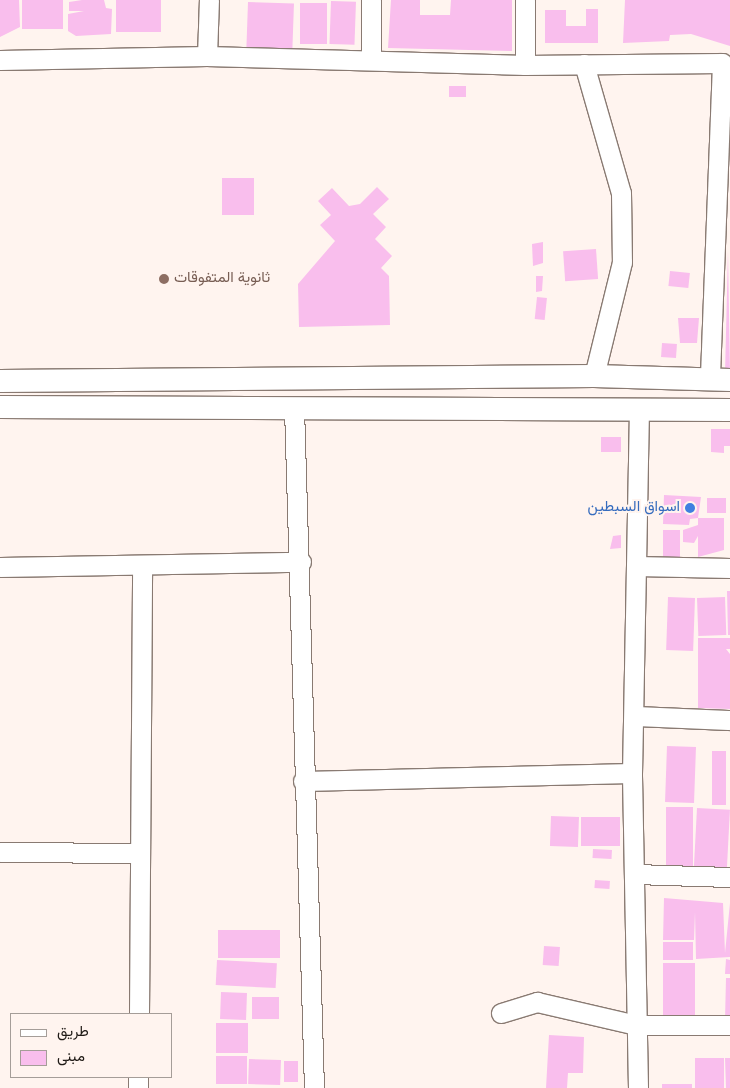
<!DOCTYPE html>
<meta charset="utf-8">
<style>
body{margin:0}
#map{position:relative;width:730px;height:1088px;overflow:hidden;background:#fff4ef;font-family:Georgia,Vazirmatn,serif}
div>[style]{position:absolute}
.building>*{inset:0;background:#f9beed;transform-origin:0 0}
.roads{filter:drop-shadow(1px 0 #897a72) drop-shadow(-1px 0 #897a72) drop-shadow(0 1px #897a72) drop-shadow(0 -1px #897a72)}
.minor>*{height:19px;margin:-9.5px;padding:0 9.5px;transform-origin:9.5px;border-radius:9.5px;background:#fff}
.tertiary>*{height:22px;margin:-11px;padding:0 11px;transform-origin:11px;border-radius:11px;background:#fff}
.dots>*{width:14px;height:14px;translate:-50% -50%;box-sizing:border-box;border:2px solid #fff4ef;border-radius:50%}
span{translate:-50% -50%;white-space:nowrap;text-align:center;line-height:1.15;-webkit-text-stroke:4px #fff4ef;paint-order:stroke}
.education-label{font-size:15px;color:#785e54}
.left{translate:0 -50%;text-align:left}
.shop-label{font-size:15px;color:#366cbe}
.right{translate:-100% -50%;text-align:right}
.legend{position:absolute;left:10px;top:1013px;width:162px;height:65px;box-sizing:border-box;background:#fff4ef;border:1px solid #a59d98;margin:0;padding:6px 9px;list-style:none;font-size:15px;color:#1f1a16}
.legend li{display:flex;align-items:center;gap:10px;height:25px}
.legend b{width:25px;border:1px solid #a59d98}
</style>
<div id="map">
<div class="building">
<div style="clip-path:polygon(0 0,19px 0,20px 27px,0 37px)"></div>
<div style="left:22px;top:0;width:41px;height:29px"></div>
<div style="clip-path:polygon(82px 0,104px 0,106px 8px,112px 9px,111px 34px,76px 36px,68px 31px,68px 14px,84px 11px,69px 11px,69px 2px)"></div>
<div style="left:116px;top:0;width:45px;height:32px"></div>
<div style="clip-path:polygon(391px 0,420px 0,420px 15px,450px 15px,451px 0,512px 0,512px 51px,388px 48px)"></div>
<div style="clip-path:polygon(625px 0,730px 0,730px 46px,691px 34px,670px 35px,669px 41px,623px 43px)"></div>
<div style="left:331px;top:1px;width:25px;height:43px;rotate:2deg"></div>
<div style="left:248px;top:2px;width:46px;height:46px;rotate:2deg"></div>
<div style="left:300px;top:3px;width:27px;height:41px"></div>
<div style="clip-path:polygon(586px 9px,598px 9px,598px 43px,545px 43px,545px 10px,566px 10px,566px 26px,586px 26px)"></div>
<div style="left:449px;top:86px;width:17px;height:11px"></div>
<div style="left:222px;top:178px;width:32px;height:37px"></div>
<div style="clip-path:polygon(377px 187px,389px 199px,373px 214px,386px 227px,375px 239px,392px 256px,381px 268px,389px 276px,390px 325px,299px 327px,298px 284px,335px 241px,320px 225px,331px 215px,318px 201px,332px 188px,349px 206px,360px 204px)"></div>
<div style="clip-path:polygon(543px 242px,543px 263px,533px 266px,532px 244px)"></div>
<div style="left:596px;top:249px;width:30px;height:33px;rotate:86deg"></div>
<div style="clip-path:polygon(728px 251px,730px 374px,725px 374px)"></div>
<div style="left:670px;top:271px;width:20px;height:15px;rotate:6deg"></div>
<div style="clip-path:polygon(536px 276px,543px 276px,542px 291px,536px 292px)"></div>
<div style="left:537px;top:297px;width:10px;height:22px;rotate:6deg"></div>
<div style="clip-path:polygon(678px 318px,699px 318px,697px 343px,680px 343px)"></div>
<div style="left:662px;top:343px;width:15px;height:14px;rotate:4deg"></div>
<div style="clip-path:polygon(711px 429px,730px 429px,730px 446px,724px 446px,724px 453px,711px 452px)"></div>
<div style="left:601px;top:437px;width:20px;height:15px"></div>
<div style="clip-path:polygon(664px 495px,701px 497px,698px 518px,690px 519px,689px 525px,663px 524px)"></div>
<div style="left:707px;top:498px;width:19px;height:15px"></div>
<div style="clip-path:polygon(698px 518px,724px 518px,724px 550px,698px 557px,698px 536px,694px 543px,683px 542px,683px 530px,698px 525px)"></div>
<div style="left:663px;top:530px;width:17px;height:28px"></div>
<div style="clip-path:polygon(621px 535px,621px 548px,610px 549px,613px 536px)"></div>
<div style="clip-path:polygon(727px 591px,730px 591px,730px 635px,728px 635px)"></div>
<div style="left:668px;top:597px;width:27px;height:53px;rotate:2deg"></div>
<div style="left:725px;top:597px;width:38px;height:28px;rotate:88deg"></div>
<div style="clip-path:polygon(698px 638px,730px 638px,730px 649px,726px 649px,730px 654px,730px 709px,698px 708px)"></div>
<div style="left:667px;top:746px;width:29px;height:56px;rotate:2deg"></div>
<div style="left:712px;top:751px;width:14px;height:54px"></div>
<div style="left:666px;top:807px;width:27px;height:61px"></div>
<div style="left:697px;top:808px;width:33px;height:60px;rotate:3deg"></div>
<div style="left:551px;top:816px;width:28px;height:30px;rotate:2deg"></div>
<div style="left:581px;top:817px;width:39px;height:29px"></div>
<div style="left:593px;top:849px;width:19px;height:9px;rotate:3deg"></div>
<div style="left:595px;top:880px;width:15px;height:8px;rotate:4deg"></div>
<div style="clip-path:polygon(664px 898px,723px 903px,725px 953px,730px 903px,730px 957px,696px 959px,695px 912px,694px 940px,663px 940px)"></div>
<div style="left:218px;top:930px;width:62px;height:28px"></div>
<div style="left:693px;top:942px;width:18px;height:30px;rotate:90deg"></div>
<div style="left:544px;top:946px;width:16px;height:19px;rotate:4deg"></div>
<div style="clip-path:polygon(726px 959px,730px 960px,730px 974px,725px 974px)"></div>
<div style="left:217px;top:960px;width:60px;height:25px;rotate:3deg"></div>
<div style="left:663px;top:963px;width:32px;height:62px"></div>
<div style="clip-path:polygon(726px 978px,730px 978px,730px 1020px,725px 1020px)"></div>
<div style="left:221px;top:992px;width:26px;height:27px;rotate:2deg"></div>
<div style="left:252px;top:997px;width:27px;height:22px"></div>
<div style="left:216px;top:1023px;width:32px;height:30px"></div>
<div style="clip-path:polygon(549px 1035px,584px 1037px,583px 1073px,568px 1073px,567px 1088px,546px 1088px)"></div>
<div style="left:216px;top:1056px;width:31px;height:28px"></div>
<div style="left:695px;top:1058px;width:29px;height:30px"></div>
<div style="clip-path:polygon(725px 1058px,730px 1058px,730px 1088px,726px 1088px)"></div>
<div style="left:249px;top:1059px;width:32px;height:25px;rotate:2deg"></div>
<div style="left:284px;top:1061px;width:14px;height:21px"></div>
<div style="left:662px;top:1084px;width:30px;height:4px"></div>
</div>
<div class="roads">
<div class="minor">
<div style="left:207px;top:56px;width:56px;rotate:-88deg"></div>
<div style="left:371px;top:59px;width:59px;rotate:-90deg"></div>
<div style="left:0;top:60px;width:207px;rotate:-1.1deg"></div>
<div style="left:207px;top:56px;width:318px;rotate:1.6deg"></div>
<div style="left:525px;top:65px;width:197px;rotate:-0.6deg"></div>
<div style="left:722px;top:63px;width:317px;rotate:92.2deg"></div>
<div style="left:584px;top:64px;width:134px;rotate:74deg"></div>
<div style="left:621px;top:193px;width:69px;rotate:89.2deg"></div>
<div style="left:622px;top:262px;width:117px;rotate:103.8deg"></div>
<div style="left:525px;top:65px;width:65px;rotate:-90deg"></div>
<div style="left:294px;top:407px;width:681px;rotate:88.32deg"></div>
<div style="left:636px;top:566px;width:94px;rotate:1.2deg"></div>
<div style="left:0;top:567px;width:301px;rotate:-1deg"></div>
<div style="left:634px;top:716px;width:96px;rotate:2.4deg"></div>
<div style="left:303px;top:781px;width:329px;rotate:-1.4deg"></div>
<div style="left:0;top:852px;width:140px;rotate:0.4deg"></div>
<div style="left:634px;top:874px;width:96px;rotate:1.8deg"></div>
<div style="left:501px;top:1013px;width:38px;rotate:-17deg"></div>
<div style="left:537px;top:1002px;width:103px;rotate:13deg"></div>
<div style="left:637px;top:1025px;width:93px"></div>
<div style="left:139px;top:1014px;width:447px;rotate:-89.6deg"></div>
<div style="left:138px;top:1088px;width:11px;rotate:-90deg"></div>
<div style="left:638px;top:1088px;width:315px;rotate:-91.1deg"></div>
<div style="left:632px;top:773px;width:363px;rotate:-88.9deg"></div>
</div>
<div class="tertiary">
<div style="left:0;top:381px;width:594px;rotate:-0.48deg"></div>
<div style="left:594px;top:376px;width:136px;rotate:1.7deg"></div>
<div style="left:0;top:407px;width:730px;rotate:0.24deg"></div>
</div>
</div>
<div class="dots">
<div style="left:164px;top:279px;background:#8d6e63"></div>
<div style="left:690px;top:508px;background:#3f7fe0"></div>
</div>
<div class="education-label">
<span class="left" style="left:174px;top:279px">ثانوية المتفوقات</span>
</div>
<div class="shop-label">
<span class="right" style="left:680px;top:508px">اسواق السبطين</span>
</div>
<ul class="legend">
<li><b style="height:6px;background:#fff"></b>طريق</li>
<li><b style="height:14px;background:#f9beed"></b>مبنى</li>
</ul>
</div>
